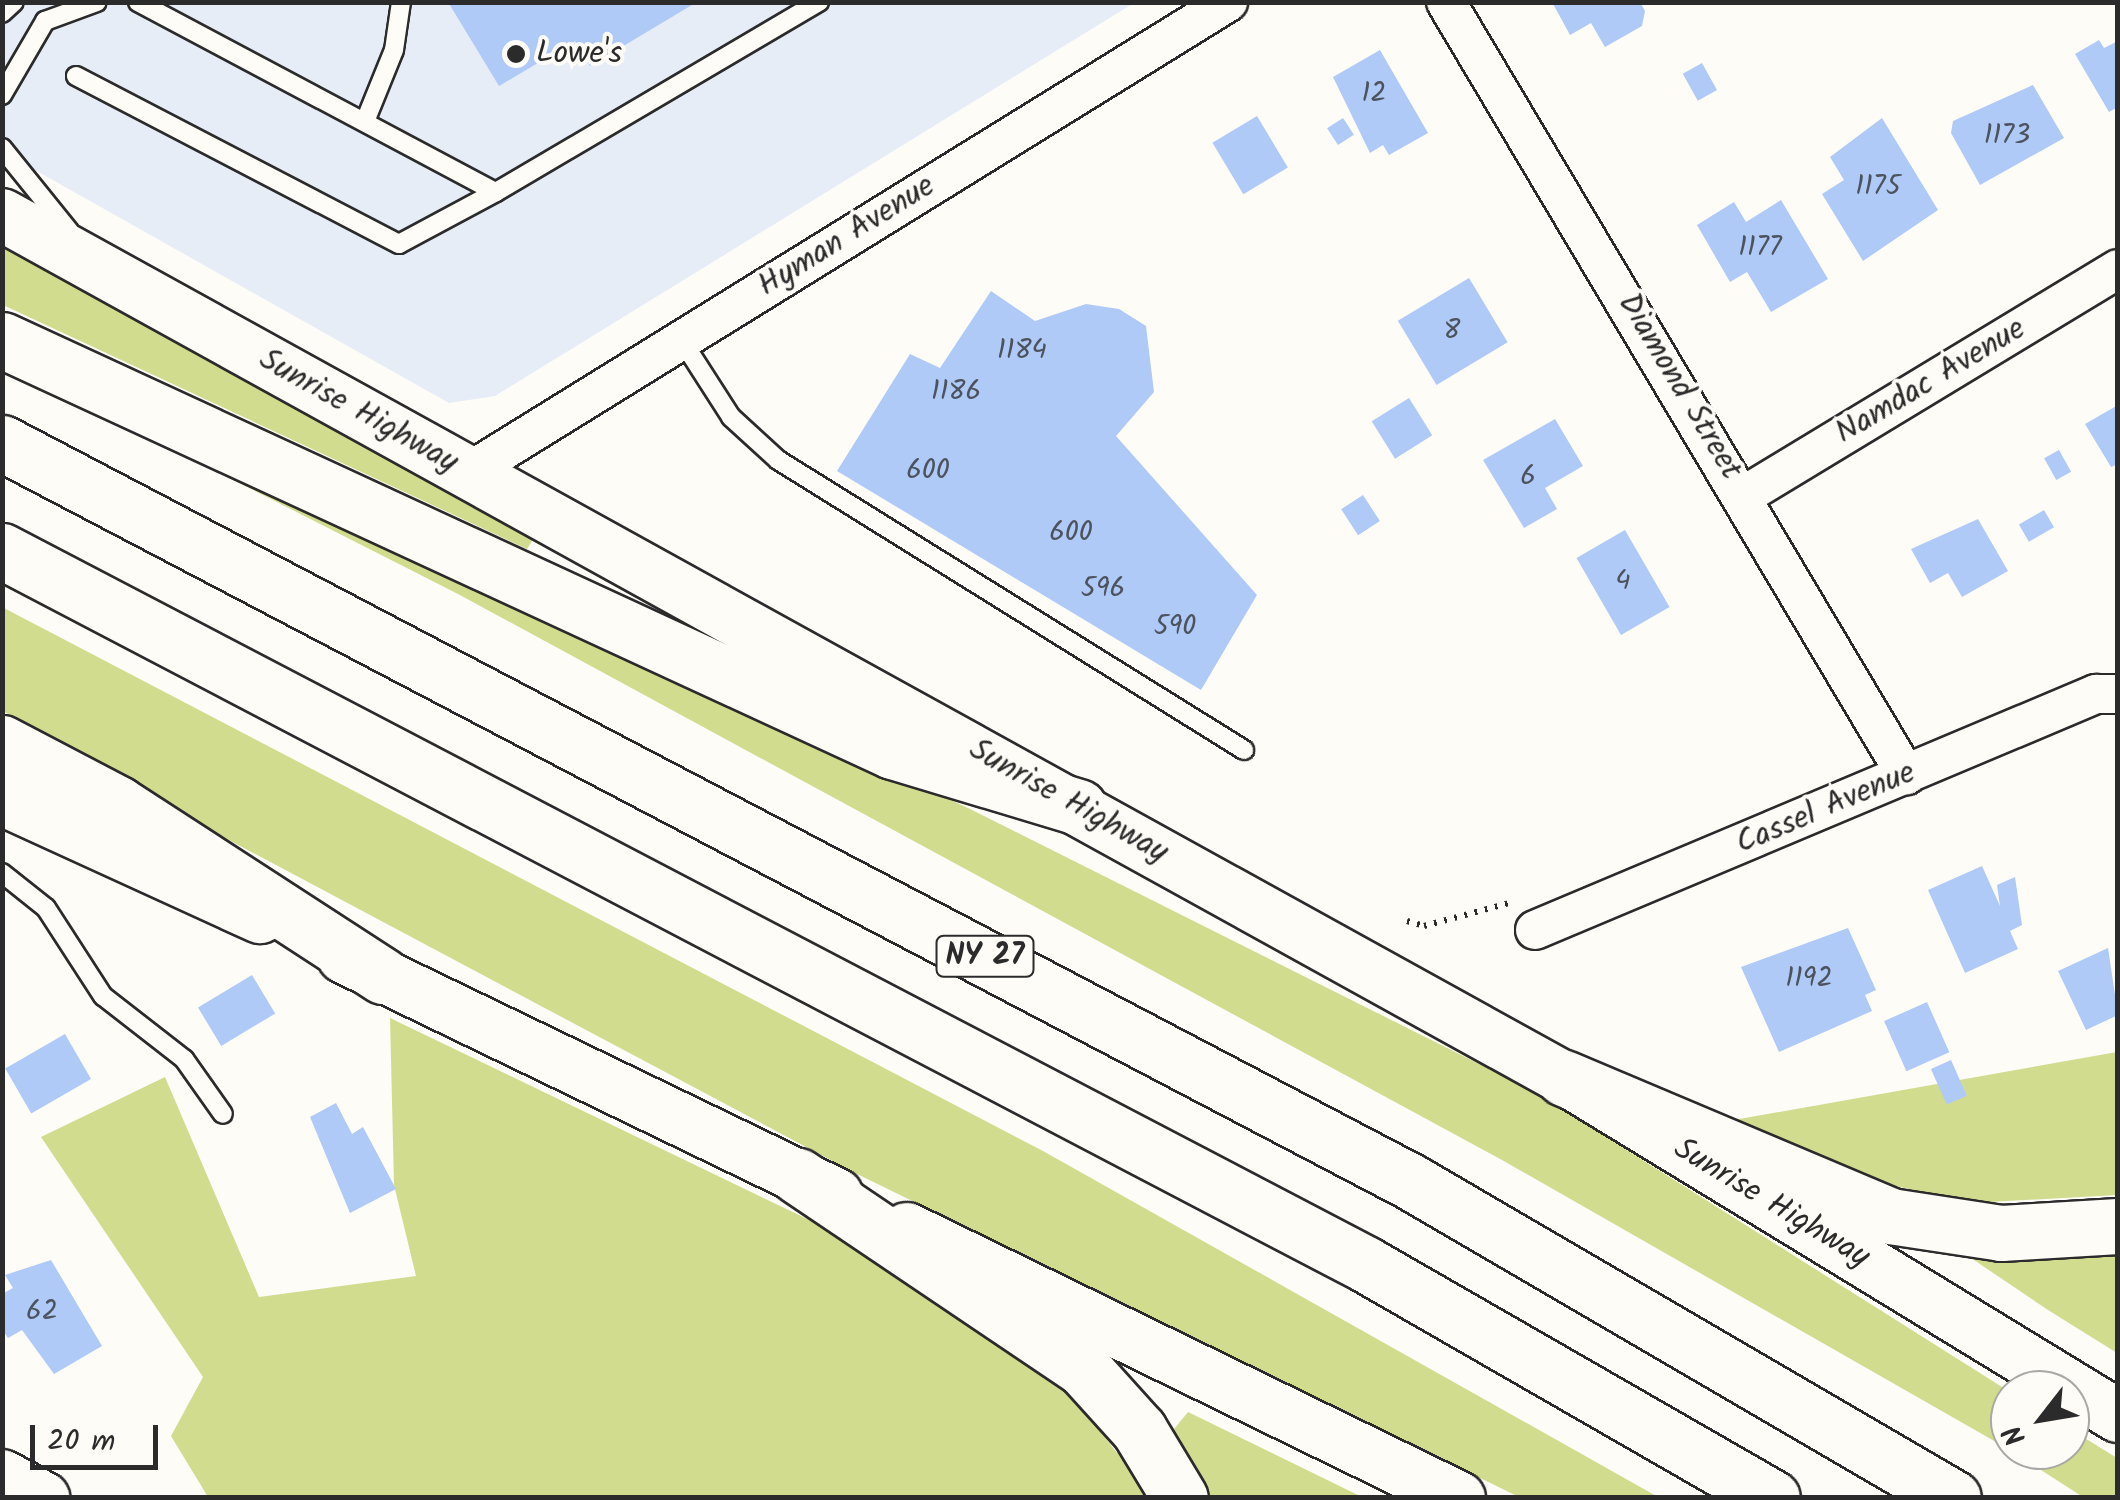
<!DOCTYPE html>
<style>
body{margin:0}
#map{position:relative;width:2120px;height:1500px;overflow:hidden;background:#fdfcf7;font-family:Kalam,sans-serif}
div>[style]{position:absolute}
.built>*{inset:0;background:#e6edf7}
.green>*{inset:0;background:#d1dc8f}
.building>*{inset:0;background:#afcaf7;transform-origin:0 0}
.path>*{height:6px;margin-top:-3px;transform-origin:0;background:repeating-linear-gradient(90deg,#2b2b2b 0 2.5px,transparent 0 10.5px)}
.roads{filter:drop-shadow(2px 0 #2b2b2b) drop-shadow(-2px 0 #2b2b2b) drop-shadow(0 2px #2b2b2b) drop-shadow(0 -2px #2b2b2b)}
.lane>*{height:18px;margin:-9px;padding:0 9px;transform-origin:9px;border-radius:9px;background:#fdfcf7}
.street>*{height:38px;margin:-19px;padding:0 19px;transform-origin:19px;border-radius:19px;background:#fdfcf7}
.secondary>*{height:52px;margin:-26px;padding:0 26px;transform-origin:26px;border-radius:26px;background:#fdfcf7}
.highway>*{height:55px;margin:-27.5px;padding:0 27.5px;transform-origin:27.5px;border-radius:27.5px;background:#fdfcf7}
.dots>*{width:28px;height:28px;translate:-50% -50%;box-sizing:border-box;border:5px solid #fdfcf7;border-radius:50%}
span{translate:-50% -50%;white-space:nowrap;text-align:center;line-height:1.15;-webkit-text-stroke:8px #fdfcf7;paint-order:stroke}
.number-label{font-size:28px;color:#4c535e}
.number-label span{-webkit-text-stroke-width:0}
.shield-label span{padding:2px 8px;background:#fdfcf7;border:2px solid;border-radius:8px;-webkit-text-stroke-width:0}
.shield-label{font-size:30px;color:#2b2b2b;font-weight:700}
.poi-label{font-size:32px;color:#2b2b2b}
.left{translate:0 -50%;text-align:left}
.street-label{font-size:32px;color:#2b2b2b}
.frame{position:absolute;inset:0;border:5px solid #2b2b2b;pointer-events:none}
.north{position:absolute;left:1990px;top:1370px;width:100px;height:100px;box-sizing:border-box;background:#fdfcf7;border:2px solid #a9a8a5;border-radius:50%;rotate:239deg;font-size:28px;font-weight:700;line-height:40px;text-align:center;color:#2b2b2b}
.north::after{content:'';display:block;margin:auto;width:35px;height:45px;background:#2b2b2b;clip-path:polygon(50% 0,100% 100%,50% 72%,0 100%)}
.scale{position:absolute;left:30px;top:1425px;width:128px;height:45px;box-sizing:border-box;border:5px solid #2b2b2b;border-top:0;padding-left:12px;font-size:30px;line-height:35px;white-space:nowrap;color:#2b2b2b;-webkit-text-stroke:8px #fdfcf7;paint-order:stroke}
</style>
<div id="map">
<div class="built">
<div style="clip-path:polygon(2px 3px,1134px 3px,495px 396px,449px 403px,3px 152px)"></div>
</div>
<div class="green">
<div style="clip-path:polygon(3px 230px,539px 530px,527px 549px,3px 305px)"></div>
<div style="clip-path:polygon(3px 363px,970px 809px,1533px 1091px,2010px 1392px,2010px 1450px,1502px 1160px,458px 594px)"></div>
<div style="clip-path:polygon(2px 607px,1043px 1151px,1658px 1497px,1519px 1497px,855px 1173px,118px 781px,3px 711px)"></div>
<div style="clip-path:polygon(390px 1018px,884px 1256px,1011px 1344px,1076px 1400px,1117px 1453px,1132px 1439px,1165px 1497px,208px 1497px,171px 1436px,203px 1377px,41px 1137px,165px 1077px,259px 1297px,416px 1276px,394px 1185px)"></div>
<div style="clip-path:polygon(2117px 1052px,2117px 1195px,1970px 1203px,1848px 1175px,1728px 1121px)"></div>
<div style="clip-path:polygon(1931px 1231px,2117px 1237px,2117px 1353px,2048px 1310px)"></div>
<div style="clip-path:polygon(1188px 1412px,1362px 1497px,1207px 1497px,1170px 1434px)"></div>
<div style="clip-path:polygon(2070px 1429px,2117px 1458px,2117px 1497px,2083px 1497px,2010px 1450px,2070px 1450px)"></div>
</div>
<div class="building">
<div style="clip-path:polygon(448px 2px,697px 2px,590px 66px,575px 41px,499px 86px)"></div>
<div style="clip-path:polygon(1552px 2px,1640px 2px,1645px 11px,1642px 26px,1605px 47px,1591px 23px,1570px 35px)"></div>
<div style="clip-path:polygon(2099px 40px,2104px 48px,2118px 41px,2118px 107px,2109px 112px,2075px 54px)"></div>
<div style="clip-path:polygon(1380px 50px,1428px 133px,1389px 155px,1383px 145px,1370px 153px,1333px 77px)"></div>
<div style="left:1702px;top:63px;width:31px;height:22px;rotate:61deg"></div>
<div style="clip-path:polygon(2033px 85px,2064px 138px,1980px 185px,1951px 133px,1953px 121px)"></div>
<div style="left:1257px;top:116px;width:60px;height:52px;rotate:59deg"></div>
<div style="left:1343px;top:118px;width:20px;height:19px;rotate:57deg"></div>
<div style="clip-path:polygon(1882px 118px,1938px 210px,1863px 261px,1822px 194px,1844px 180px,1830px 157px)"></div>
<div style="clip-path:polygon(1781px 200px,1828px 279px,1771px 312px,1747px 272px,1730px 282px,1697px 225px,1734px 202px,1746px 222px)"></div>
<div style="left:1469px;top:278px;width:75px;height:83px;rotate:59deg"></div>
<div style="clip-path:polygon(991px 291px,1035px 321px,1086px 304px,1119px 309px,1146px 326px,1154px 392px,1116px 436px,1257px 595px,1201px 690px,837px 471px,910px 354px,940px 368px)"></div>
<div style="left:1409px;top:398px;width:44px;height:44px;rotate:58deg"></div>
<div style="clip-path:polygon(2118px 405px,2118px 464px,2111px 467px,2085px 424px)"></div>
<div style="clip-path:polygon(1555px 419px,1583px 466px,1545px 488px,1557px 509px,1524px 528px,1483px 460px)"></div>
<div style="left:2059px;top:450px;width:25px;height:17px;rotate:61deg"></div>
<div style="left:1363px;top:495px;width:31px;height:26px;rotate:57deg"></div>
<div style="left:2044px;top:510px;width:20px;height:29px;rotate:60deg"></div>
<div style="clip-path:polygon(1978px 519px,2008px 571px,1962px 597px,1948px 573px,1930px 583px,1911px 549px)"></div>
<div style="left:1625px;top:530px;width:89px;height:56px;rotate:60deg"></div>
<div style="clip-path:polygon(1982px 866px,2000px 906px,1997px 885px,2015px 877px,2022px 925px,2010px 931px,2018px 949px,1965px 973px,1928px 890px)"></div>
<div style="clip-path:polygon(1848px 928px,1876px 990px,1865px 995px,1872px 1011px,1779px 1052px,1741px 967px)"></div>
<div style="clip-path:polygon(2108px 948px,2118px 1015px,2086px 1030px,2058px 971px)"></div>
<div style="left:252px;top:975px;width:45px;height:63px;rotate:59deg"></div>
<div style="left:1927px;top:1002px;width:55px;height:47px;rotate:66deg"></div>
<div style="left:65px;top:1034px;width:52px;height:69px;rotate:60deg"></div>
<div style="left:1951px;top:1060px;width:39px;height:22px;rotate:66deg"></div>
<div style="clip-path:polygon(336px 1103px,352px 1134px,363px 1127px,396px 1189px,350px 1213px,310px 1117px)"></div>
<div style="clip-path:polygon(51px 1260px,102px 1346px,54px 1374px,22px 1330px,8px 1338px,2px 1329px,2px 1294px,13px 1288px,5px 1275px)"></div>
</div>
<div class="path">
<div style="left:1407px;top:921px;width:18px;rotate:16deg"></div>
<div style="left:1424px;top:926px;width:88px;rotate:-15.1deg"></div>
</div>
<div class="roads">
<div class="lane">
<div style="left:138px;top:2px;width:405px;rotate:28deg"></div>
<div style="left:496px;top:192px;width:375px;rotate:-30.5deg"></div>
<div style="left:2px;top:13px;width:16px;rotate:-43deg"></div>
<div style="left:76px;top:76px;width:364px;rotate:27.5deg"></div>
<div style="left:399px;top:244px;width:110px;rotate:-28.2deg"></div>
<div style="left:2px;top:95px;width:86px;rotate:-59.8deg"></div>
<div style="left:45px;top:21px;width:55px;rotate:-20.1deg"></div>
<div style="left:366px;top:119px;width:74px;rotate:-67.9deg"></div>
<div style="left:394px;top:50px;width:49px;rotate:-81.7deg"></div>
<div style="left:2px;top:148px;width:107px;rotate:51.1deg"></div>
<div style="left:681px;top:339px;width:93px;rotate:57.3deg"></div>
<div style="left:731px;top:417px;width:64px;rotate:42.5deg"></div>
<div style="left:778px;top:460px;width:549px;rotate:31.89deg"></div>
<div style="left:2px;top:873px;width:56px;rotate:38.5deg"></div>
<div style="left:46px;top:908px;width:105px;rotate:57.1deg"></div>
<div style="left:103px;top:996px;width:103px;rotate:37.9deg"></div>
<div style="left:184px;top:1059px;width:67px;rotate:54.7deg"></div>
</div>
<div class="street">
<div style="left:1446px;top:2px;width:900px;rotate:59.24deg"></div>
<div style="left:467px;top:473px;width:895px;rotate:-31.75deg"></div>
<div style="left:1745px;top:495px;width:436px;rotate:-31.2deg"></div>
<div style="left:1535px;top:930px;width:609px;rotate:-22.82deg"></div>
<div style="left:2096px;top:694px;width:22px"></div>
</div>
<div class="secondary">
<div style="left:2px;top:215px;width:1785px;rotate:28.92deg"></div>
<div style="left:1564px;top:1078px;width:649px;rotate:31.39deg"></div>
<div style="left:2px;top:799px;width:284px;rotate:24.6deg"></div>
<div style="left:344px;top:957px;width:547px;rotate:25.77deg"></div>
<div style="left:907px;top:1229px;width:614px;rotate:25.98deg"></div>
<div style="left:2px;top:1476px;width:47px;rotate:28.2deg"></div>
</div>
<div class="highway">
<div style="left:2px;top:340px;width:980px;rotate:24.79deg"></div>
<div style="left:892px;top:751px;width:195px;rotate:16.7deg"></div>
<div style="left:2px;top:443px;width:1593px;rotate:27.67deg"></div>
<div style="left:1413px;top:1183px;width:625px;rotate:30.26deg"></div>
<div style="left:2px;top:551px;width:1540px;rotate:27.61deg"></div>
<div style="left:1367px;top:1265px;width:467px;rotate:29.9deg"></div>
<div style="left:2px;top:743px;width:131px;rotate:27.7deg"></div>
<div style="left:118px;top:804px;width:316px;rotate:33deg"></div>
<div style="left:1564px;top:1078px;width:354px;rotate:22.9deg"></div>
<div style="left:1890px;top:1216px;width:112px;rotate:8.7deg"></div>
<div style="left:2001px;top:1233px;width:117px;rotate:-3.4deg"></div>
<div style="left:798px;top:1176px;width:344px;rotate:34deg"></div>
<div style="left:1083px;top:1368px;width:84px;rotate:47.9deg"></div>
<div style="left:1139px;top:1430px;width:79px;rotate:58.9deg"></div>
</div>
</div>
<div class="dots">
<div style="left:516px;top:54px;background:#2b2b2b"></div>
</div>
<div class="number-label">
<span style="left:1374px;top:94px">12</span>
<span style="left:2007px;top:136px">1173</span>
<span style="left:1878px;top:187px">1175</span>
<span style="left:1760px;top:248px">1177</span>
<span style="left:1452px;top:331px">8</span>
<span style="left:1022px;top:351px">1184</span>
<span style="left:956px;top:392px">1186</span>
<span style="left:928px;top:471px">600</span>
<span style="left:1528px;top:477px">6</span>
<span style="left:1071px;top:533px">600</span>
<span style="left:1623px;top:582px">4</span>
<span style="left:1103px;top:589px">596</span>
<span style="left:1175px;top:627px">590</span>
<span style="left:1809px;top:979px">1192</span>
<span style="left:42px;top:1312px">62</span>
</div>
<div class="shield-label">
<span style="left:985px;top:956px">NY 27</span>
</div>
<div class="poi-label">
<span class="left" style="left:536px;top:54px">Lowe's</span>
</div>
<div class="street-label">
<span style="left:847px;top:237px;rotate:-32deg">Hyman Avenue</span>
<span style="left:1931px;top:382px;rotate:-31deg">Namdac Avenue</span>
<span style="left:1679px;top:387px;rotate:59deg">Diamond Street</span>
<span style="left:358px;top:412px;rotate:29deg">Sunrise Highway</span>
<span style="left:1068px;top:802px;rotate:29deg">Sunrise Highway</span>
<span style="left:1826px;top:809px;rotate:-23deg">Cassel Avenue</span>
<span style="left:1771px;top:1204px;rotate:31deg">Sunrise Highway</span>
</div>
<div class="frame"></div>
<div class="north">N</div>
<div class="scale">20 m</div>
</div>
